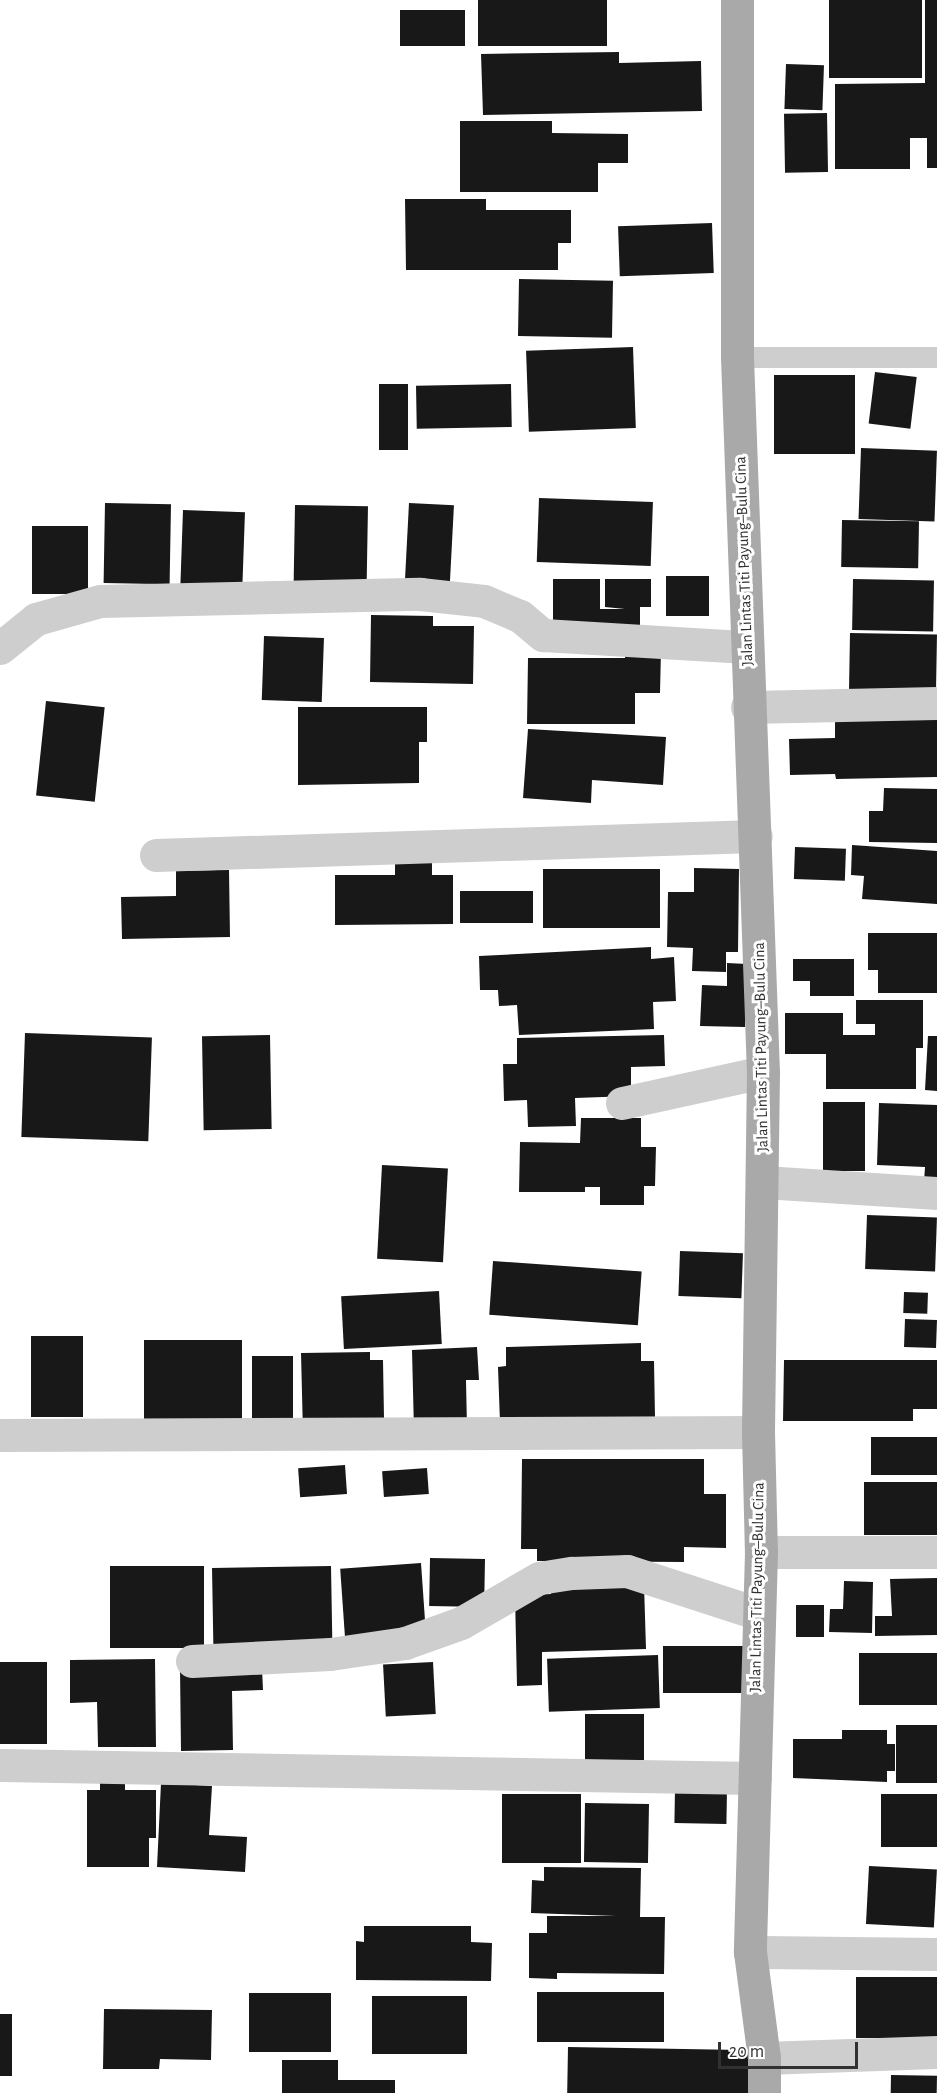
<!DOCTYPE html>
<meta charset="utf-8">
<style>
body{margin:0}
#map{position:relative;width:937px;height:2093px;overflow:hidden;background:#fff;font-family:"Alegreya Sans",sans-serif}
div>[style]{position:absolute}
.building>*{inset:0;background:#181818;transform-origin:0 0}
.service>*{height:21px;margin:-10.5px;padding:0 10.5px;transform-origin:10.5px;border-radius:10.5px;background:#cecece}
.minor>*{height:33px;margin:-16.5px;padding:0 16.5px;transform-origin:16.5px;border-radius:16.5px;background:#cecece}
.primary>*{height:33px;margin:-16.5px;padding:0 16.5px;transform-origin:16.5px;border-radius:16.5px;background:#a9a9a9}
span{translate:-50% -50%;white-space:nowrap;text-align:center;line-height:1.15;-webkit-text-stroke:6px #fff;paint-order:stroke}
.street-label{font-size:16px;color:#313131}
.scale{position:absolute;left:718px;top:2042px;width:140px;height:27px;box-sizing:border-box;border:3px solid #313131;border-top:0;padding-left:8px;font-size:18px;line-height:21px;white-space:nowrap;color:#313131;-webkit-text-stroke:4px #fff;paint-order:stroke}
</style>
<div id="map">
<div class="building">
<div style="left:478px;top:0;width:129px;height:46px"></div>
<div style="left:829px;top:0;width:93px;height:78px"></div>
<div style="clip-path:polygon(925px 0,937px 0,937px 168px,927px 168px,927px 138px,910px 138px,910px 169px,835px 169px,835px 84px,925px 83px)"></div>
<div style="left:400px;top:10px;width:65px;height:36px"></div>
<div style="clip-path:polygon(619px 52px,619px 63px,701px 61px,702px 111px,483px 115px,481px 54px)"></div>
<div style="left:786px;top:64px;width:38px;height:45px;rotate:2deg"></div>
<div style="left:827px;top:113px;width:59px;height:43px;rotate:89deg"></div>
<div style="clip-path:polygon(460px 121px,552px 121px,552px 133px,628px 134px,628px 163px,598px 163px,598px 192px,460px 192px)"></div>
<div style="clip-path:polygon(405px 199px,486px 199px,486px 210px,571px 210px,571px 243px,558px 243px,558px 270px,406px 270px)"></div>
<div style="left:712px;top:223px;width:50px;height:94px;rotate:88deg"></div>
<div style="left:519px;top:279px;width:94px;height:57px;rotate:1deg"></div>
<div style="left:633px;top:347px;width:81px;height:107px;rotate:88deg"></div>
<div style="left:875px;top:372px;width:42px;height:52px;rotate:7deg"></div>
<div style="left:774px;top:375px;width:81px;height:79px"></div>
<div style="left:379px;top:384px;width:29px;height:66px"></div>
<div style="left:511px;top:384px;width:43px;height:95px;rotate:89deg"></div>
<div style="left:861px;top:448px;width:76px;height:71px;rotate:2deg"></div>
<div style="left:539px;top:498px;width:114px;height:64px;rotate:2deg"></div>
<div style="left:105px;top:503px;width:66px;height:80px;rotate:1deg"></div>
<div style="left:409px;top:503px;width:45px;height:80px;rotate:3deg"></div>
<div style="left:295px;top:505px;width:73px;height:77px;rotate:1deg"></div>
<div style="left:183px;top:510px;width:62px;height:76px;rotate:2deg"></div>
<div style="left:842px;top:520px;width:77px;height:47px;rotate:1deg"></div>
<div style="left:32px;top:526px;width:56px;height:68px"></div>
<div style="left:666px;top:576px;width:43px;height:40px"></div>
<div style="clip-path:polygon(553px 579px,600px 579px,600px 609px,625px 609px,605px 607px,605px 579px,651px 579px,651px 607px,640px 607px,640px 630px,553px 630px)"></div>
<div style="left:853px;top:579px;width:81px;height:51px;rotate:1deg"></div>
<div style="clip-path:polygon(371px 615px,433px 616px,433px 626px,474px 626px,473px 684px,370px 682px)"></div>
<div style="left:850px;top:633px;width:87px;height:66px;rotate:1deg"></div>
<div style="left:264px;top:636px;width:60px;height:64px;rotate:2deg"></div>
<div style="clip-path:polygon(625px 650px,661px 650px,660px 693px,635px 693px,635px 724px,527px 724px,528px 658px,625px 658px)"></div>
<div style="left:46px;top:701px;width:59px;height:95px;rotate:6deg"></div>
<div style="clip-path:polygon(298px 707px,427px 707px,427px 742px,419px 742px,419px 783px,298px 785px)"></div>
<div style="clip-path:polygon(937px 717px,937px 777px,836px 779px,835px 774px,790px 775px,789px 739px,835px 738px,835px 719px)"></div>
<div style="clip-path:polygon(528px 729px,666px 737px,663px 785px,592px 780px,591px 803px,523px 798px)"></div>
<div style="clip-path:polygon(884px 788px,937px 789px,937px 843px,869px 842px,869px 811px,883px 811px)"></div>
<div style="clip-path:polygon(852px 845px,937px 851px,937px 904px,862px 899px,864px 876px,851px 875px)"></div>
<div style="left:795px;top:847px;width:51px;height:32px;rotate:2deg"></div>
<div style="clip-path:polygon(432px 858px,432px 875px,453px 875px,453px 924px,335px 925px,335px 875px,395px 875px,395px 859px)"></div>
<div style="clip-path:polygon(694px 868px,739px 869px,738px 952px,726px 952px,726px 972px,692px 971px,693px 948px,667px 947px,668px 892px,694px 892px)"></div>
<div style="left:543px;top:869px;width:117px;height:59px"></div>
<div style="clip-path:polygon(229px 870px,230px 937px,122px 939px,121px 897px,176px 896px,176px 871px)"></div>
<div style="left:533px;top:891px;width:32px;height:73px;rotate:90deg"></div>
<div style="clip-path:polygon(868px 933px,937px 933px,937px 993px,878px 993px,878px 970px,868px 970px)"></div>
<div style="clip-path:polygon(651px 947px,651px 959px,674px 957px,676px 1001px,653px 1002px,654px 1029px,519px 1035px,517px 1005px,499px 1006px,498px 990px,480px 990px,479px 956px)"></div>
<div style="clip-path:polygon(793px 959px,854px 959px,854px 996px,810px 996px,810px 981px,793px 981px)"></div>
<div style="clip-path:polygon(727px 963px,747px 964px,745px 1027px,700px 1026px,702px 985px,727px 986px)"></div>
<div style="clip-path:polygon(856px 1000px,923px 1000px,923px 1048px,916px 1048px,916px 1089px,826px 1089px,826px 1054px,785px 1054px,785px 1013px,843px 1013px,843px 1035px,875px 1035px,875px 1024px,856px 1024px)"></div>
<div style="left:25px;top:1033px;width:127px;height:104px;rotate:2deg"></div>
<div style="left:270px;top:1035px;width:94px;height:68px;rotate:89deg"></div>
<div style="clip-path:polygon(664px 1035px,665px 1066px,631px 1067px,631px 1096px,575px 1098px,576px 1126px,528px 1127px,527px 1100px,504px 1101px,503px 1064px,517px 1064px,517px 1038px)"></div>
<div style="clip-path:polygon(928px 1036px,937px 1036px,937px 1091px,925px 1090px)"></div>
<div style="left:823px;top:1102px;width:42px;height:69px"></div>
<div style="clip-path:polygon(879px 1103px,937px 1105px,937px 1183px,924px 1182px,925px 1167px,877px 1165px)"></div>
<div style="clip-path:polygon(581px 1118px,641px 1118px,641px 1147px,656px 1147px,655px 1186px,644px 1186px,644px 1205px,600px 1205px,600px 1187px,585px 1187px,585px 1192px,519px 1192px,520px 1142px,580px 1143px)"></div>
<div style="left:382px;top:1165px;width:66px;height:94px;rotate:3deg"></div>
<div style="left:867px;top:1215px;width:70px;height:54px;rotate:2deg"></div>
<div style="left:680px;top:1251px;width:63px;height:45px;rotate:2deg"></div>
<div style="left:493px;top:1261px;width:149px;height:54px;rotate:4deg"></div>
<div style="left:439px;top:1291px;width:53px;height:98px;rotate:87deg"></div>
<div style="left:904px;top:1292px;width:24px;height:21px;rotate:2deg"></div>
<div style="left:905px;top:1319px;width:32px;height:28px;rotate:2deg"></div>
<div style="left:31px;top:1336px;width:52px;height:81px"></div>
<div style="left:144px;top:1340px;width:98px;height:91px"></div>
<div style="clip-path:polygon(641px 1343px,641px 1361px,654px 1361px,655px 1417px,500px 1423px,498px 1367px,506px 1366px,506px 1347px)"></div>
<div style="clip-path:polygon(477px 1347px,479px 1380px,466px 1380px,467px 1428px,414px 1431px,412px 1350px)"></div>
<div style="clip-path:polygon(370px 1352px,370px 1360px,383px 1360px,384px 1418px,303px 1434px,301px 1353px)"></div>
<div style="left:252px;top:1356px;width:41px;height:76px"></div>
<div style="clip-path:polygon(784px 1360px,937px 1360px,937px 1409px,913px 1409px,913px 1421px,783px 1421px)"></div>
<div style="left:871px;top:1437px;width:66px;height:38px"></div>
<div style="clip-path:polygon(522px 1459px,704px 1459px,704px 1494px,726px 1494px,726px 1548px,684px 1547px,684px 1562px,537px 1561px,537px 1549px,521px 1549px)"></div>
<div style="left:345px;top:1465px;width:29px;height:47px;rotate:86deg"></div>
<div style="left:427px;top:1468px;width:26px;height:45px;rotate:86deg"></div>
<div style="left:864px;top:1482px;width:73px;height:53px"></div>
<div style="left:430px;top:1558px;width:55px;height:48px;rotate:1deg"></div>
<div style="left:421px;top:1563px;width:73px;height:81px;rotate:86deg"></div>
<div style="left:110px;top:1566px;width:94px;height:82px"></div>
<div style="left:331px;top:1566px;width:84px;height:119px;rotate:89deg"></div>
<div style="clip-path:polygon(937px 1578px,937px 1635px,875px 1636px,875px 1616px,892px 1616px,890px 1579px)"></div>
<div style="clip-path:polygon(844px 1581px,873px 1582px,872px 1633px,829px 1632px,830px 1609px,843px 1609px)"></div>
<div style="clip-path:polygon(644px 1584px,646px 1649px,542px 1652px,542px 1685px,517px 1686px,515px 1596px,551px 1594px,551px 1586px)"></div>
<div style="left:796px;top:1605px;width:28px;height:32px"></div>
<div style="left:663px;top:1646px;width:80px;height:47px"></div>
<div style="left:859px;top:1653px;width:78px;height:52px"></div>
<div style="left:658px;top:1655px;width:53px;height:111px;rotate:88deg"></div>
<div style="clip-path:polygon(155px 1659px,156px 1747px,98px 1747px,97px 1702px,70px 1703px,70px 1660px)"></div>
<div style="left:0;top:1662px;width:47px;height:82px"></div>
<div style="left:433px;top:1662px;width:52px;height:50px;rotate:87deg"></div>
<div style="clip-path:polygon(262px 1668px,263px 1690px,232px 1691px,233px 1750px,181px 1751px,180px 1669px)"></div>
<div style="left:585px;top:1714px;width:59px;height:46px"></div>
<div style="left:937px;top:1725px;width:58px;height:41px;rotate:90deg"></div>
<div style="clip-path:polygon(842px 1730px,887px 1730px,887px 1744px,895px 1744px,895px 1771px,887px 1771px,887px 1782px,793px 1778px,793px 1739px,842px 1739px)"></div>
<div style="clip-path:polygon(100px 1780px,125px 1780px,125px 1790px,156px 1790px,156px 1838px,149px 1838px,149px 1867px,87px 1867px,87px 1790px,100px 1790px)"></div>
<div style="clip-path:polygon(161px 1783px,212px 1786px,209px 1835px,247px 1837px,245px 1872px,157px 1867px)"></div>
<div style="left:675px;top:1789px;width:52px;height:34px;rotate:1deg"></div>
<div style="left:502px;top:1794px;width:79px;height:69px"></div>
<div style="left:881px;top:1794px;width:56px;height:53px"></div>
<div style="left:585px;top:1803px;width:64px;height:59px;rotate:1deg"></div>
<div style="left:869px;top:1866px;width:68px;height:58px;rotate:3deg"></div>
<div style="clip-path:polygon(544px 1867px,641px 1868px,640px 1917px,665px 1917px,664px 1974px,557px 1973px,557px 1979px,529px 1978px,529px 1933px,547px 1933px,547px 1916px,616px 1916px,531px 1913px,532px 1880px,544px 1881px)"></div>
<div style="clip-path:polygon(364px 1926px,471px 1926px,471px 1942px,492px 1943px,491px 1981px,356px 1980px,356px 1941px,364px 1942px)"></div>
<div style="left:937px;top:1977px;width:61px;height:81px;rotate:90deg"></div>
<div style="left:537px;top:1992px;width:127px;height:50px"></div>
<div style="left:249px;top:1993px;width:82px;height:59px"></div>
<div style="left:372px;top:1996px;width:95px;height:58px"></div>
<div style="clip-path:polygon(104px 2009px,212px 2010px,211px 2060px,160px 2059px,159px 2069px,103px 2069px)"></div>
<div style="left:0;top:2014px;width:12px;height:62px"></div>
<div style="left:568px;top:2047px;width:188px;height:46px;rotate:1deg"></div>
<div style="clip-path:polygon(282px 2060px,338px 2060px,338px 2080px,395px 2080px,395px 2093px,282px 2093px)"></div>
<div style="left:891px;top:2075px;width:46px;height:18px;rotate:1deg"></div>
</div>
<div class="service">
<div style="left:737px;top:357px;width:200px"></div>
</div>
<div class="minor">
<div style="left:0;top:648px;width:46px;rotate:-38.9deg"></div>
<div style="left:36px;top:619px;width:66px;rotate:-15.7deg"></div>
<div style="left:100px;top:601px;width:320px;rotate:-1.3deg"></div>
<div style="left:420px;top:594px;width:64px;rotate:6.2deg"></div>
<div style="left:484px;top:601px;width:39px;rotate:23deg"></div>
<div style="left:520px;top:616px;width:30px;rotate:40deg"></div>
<div style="left:543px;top:635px;width:204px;rotate:3.4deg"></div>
<div style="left:747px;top:707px;width:190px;rotate:-1.2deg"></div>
<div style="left:156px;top:855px;width:600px;rotate:-1.81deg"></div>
<div style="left:622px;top:1103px;width:144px;rotate:-12.4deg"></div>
<div style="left:763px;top:1182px;width:174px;rotate:3.6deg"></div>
<div style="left:0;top:1435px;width:758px;rotate:-0.23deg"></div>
<div style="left:761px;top:1552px;width:176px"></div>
<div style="left:192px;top:1661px;width:138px;rotate:-2.9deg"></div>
<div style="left:330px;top:1654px;width:76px;rotate:-8.3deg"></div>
<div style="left:405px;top:1643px;width:59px;rotate:-19.7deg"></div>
<div style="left:461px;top:1623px;width:90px;rotate:-30deg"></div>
<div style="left:539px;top:1578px;width:33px;rotate:-9deg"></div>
<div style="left:572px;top:1573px;width:55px;rotate:-2.1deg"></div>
<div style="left:627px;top:1571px;width:136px;rotate:18deg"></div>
<div style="left:0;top:1765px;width:755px;rotate:0.99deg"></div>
<div style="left:750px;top:1952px;width:187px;rotate:0.6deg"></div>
<div style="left:764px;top:2058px;width:173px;rotate:-2deg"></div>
</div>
<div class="primary">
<div style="left:737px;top:0;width:357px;rotate:90deg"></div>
<div style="left:737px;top:357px;width:715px;rotate:87.92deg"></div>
<div style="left:763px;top:1072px;width:360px;rotate:90.8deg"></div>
<div style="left:758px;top:1432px;width:120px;rotate:88.6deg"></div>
<div style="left:761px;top:1552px;width:400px;rotate:91.6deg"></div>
<div style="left:750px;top:1952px;width:107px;rotate:82.5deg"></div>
<div style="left:764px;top:2058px;width:35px;rotate:90deg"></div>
</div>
<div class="street-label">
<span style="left:744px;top:561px;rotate:-92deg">Jalan Lintas Titi Payung–Bulu Cina</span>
<span style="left:761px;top:1047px;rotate:-91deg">Jalan Lintas Titi Payung–Bulu Cina</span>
<span style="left:757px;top:1587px;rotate:-89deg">Jalan Lintas Titi Payung–Bulu Cina</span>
</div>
<div class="scale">20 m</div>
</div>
